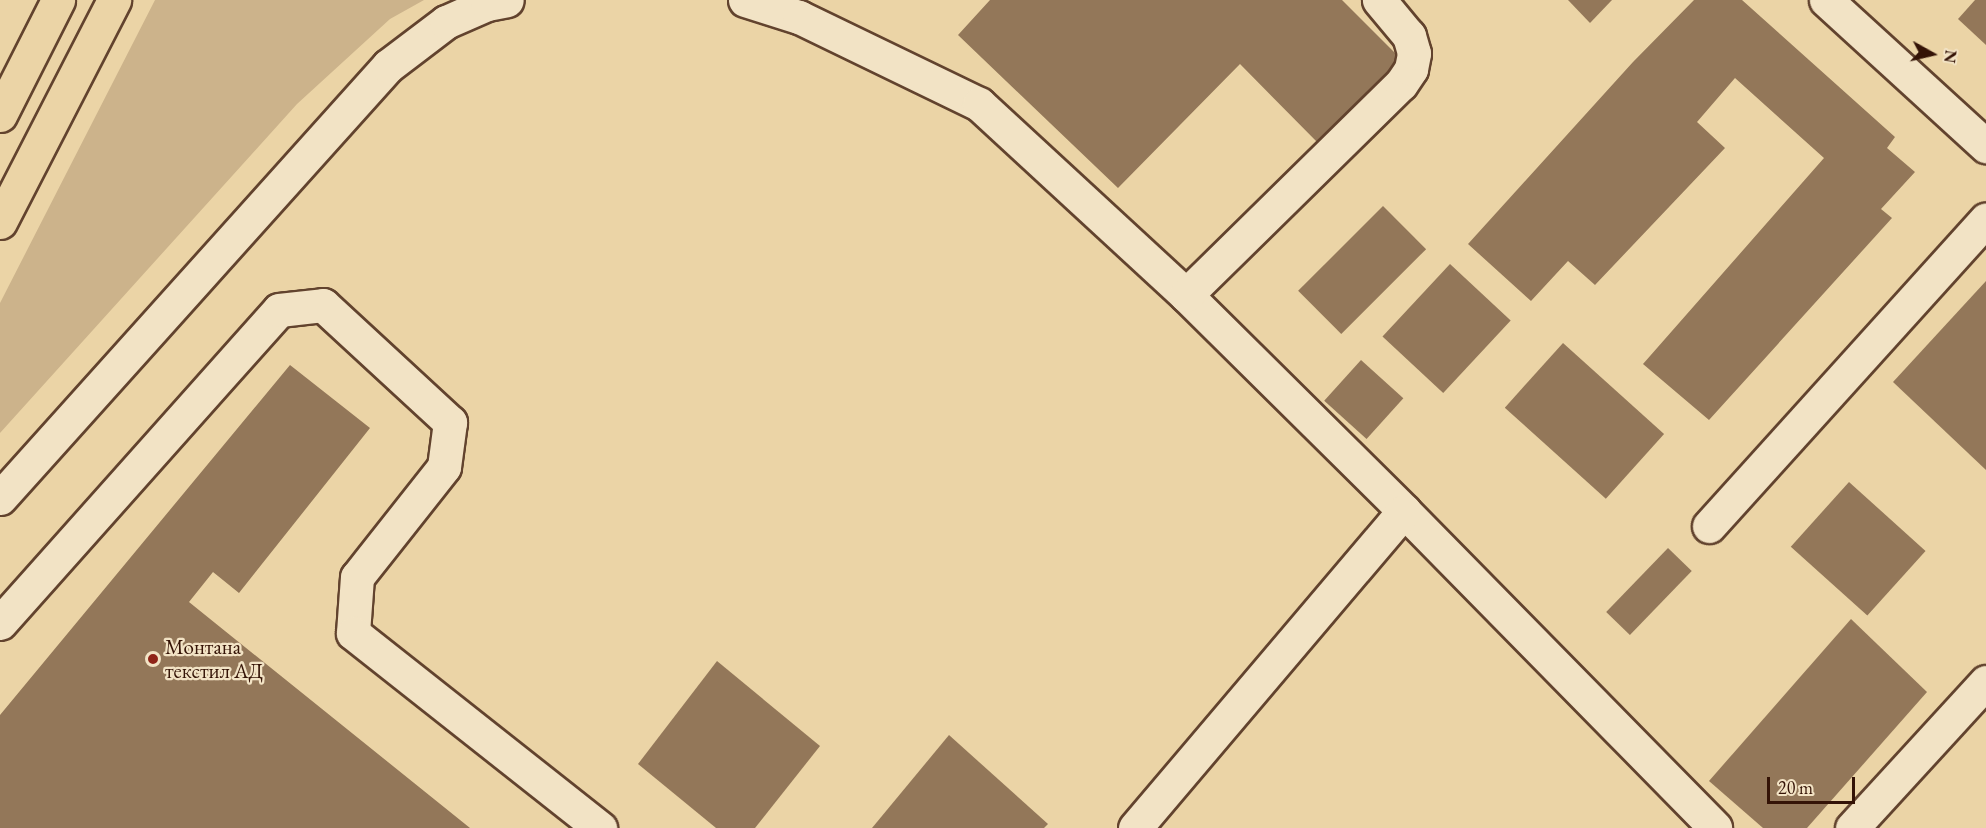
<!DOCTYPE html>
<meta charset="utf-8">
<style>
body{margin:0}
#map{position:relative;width:1986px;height:828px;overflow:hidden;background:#ebd4a6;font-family:"EB Garamond",serif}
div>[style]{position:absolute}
.green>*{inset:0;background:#ccb38b}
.building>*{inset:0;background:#937759;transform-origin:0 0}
.roads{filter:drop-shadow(2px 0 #62432e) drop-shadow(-2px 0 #62432e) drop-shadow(0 2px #62432e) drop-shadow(0 -2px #62432e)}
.minor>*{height:33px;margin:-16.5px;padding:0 16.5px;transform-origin:16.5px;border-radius:16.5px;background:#f2e3c5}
.highway>*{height:33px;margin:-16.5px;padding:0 16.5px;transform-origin:16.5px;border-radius:16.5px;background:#ebd4a6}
.dots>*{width:16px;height:16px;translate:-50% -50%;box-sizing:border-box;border:3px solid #f2e3c5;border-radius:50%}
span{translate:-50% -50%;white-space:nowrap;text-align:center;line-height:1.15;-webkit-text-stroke:4.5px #f2e3c5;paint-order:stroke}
.poi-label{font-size:21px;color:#341306}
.left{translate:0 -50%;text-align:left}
.north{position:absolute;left:1902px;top:24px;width:60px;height:60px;-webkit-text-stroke:4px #f2e3c5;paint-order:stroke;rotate:98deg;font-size:16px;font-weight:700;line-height:24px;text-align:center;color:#341306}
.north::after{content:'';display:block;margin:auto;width:21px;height:27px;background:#341306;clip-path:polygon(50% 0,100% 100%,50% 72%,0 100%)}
.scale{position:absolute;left:1767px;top:777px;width:88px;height:27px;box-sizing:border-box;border:3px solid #341306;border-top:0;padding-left:8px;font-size:18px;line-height:21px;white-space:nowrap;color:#341306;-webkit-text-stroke:4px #f2e3c5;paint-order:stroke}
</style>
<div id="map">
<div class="green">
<div style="clip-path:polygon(155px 0,424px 0,390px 19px,297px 104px,0 433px,0 303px)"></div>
</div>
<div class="building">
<div style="clip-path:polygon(990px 0,1342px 0,1401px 59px,1319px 144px,1240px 64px,1118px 188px,958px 35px)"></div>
<div style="clip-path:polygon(1568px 0,1612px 0,1590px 23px)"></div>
<div style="clip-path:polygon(1694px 0,1742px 0,1895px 137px,1887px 148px,1915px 172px,1881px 209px,1892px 218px,1709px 420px,1643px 364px,1824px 158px,1735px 78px,1697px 122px,1725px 148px,1595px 285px,1568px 261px,1531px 301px,1468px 244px,1633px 62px)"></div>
<div style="clip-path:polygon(1975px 0,1986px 0,1986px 45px,1958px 19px)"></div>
<div style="left:1383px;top:206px;width:61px;height:120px;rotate:45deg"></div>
<div style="left:1450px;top:264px;width:83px;height:99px;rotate:43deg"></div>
<div style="clip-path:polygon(1986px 281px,1986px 470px,1893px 382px)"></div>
<div style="left:1563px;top:343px;width:136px;height:87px;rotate:42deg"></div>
<div style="left:1361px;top:360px;width:57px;height:55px;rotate:42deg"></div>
<div style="clip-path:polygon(290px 365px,370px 428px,239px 593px,213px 572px,189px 602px,470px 828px,0 828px,0 715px)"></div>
<div style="left:1849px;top:482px;width:103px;height:87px;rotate:42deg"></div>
<div style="left:1668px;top:548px;width:33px;height:89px;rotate:44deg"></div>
<div style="clip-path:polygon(1851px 619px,1927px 692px,1807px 828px,1763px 828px,1709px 781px)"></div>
<div style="clip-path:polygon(717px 661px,820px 746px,755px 828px,716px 828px,638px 764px)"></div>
<div style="clip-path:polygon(949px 735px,1048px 824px,1044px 828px,872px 828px)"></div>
</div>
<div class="roads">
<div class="minor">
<div style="left:745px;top:0;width:57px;rotate:17.5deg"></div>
<div style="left:799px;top:17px;width:200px;rotate:25.8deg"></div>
<div style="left:979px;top:104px;width:282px;rotate:42.7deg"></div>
<div style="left:1186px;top:295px;width:307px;rotate:44.7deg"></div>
<div style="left:1404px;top:511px;width:444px;rotate:45.5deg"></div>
<div style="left:1826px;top:0;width:217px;rotate:42.4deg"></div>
<div style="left:1186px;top:295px;width:301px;rotate:-44.5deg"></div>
<div style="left:1401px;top:84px;width:18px;rotate:-56deg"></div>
<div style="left:1411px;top:69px;width:16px;rotate:-79deg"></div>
<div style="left:1414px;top:53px;width:18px;rotate:-106deg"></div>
<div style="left:1409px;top:36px;width:47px;rotate:-129.8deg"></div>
<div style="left:0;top:498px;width:581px;rotate:-48.07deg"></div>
<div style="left:388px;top:66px;width:73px;rotate:-37.2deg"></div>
<div style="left:446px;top:22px;width:45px;rotate:-23.7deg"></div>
<div style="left:487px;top:4px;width:20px;rotate:-11deg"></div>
<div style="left:1709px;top:526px;width:413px;rotate:-47.9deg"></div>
<div style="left:0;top:623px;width:419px;rotate:-48.3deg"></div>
<div style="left:279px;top:310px;width:44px;rotate:-6.5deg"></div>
<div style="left:323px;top:305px;width:173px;rotate:42.7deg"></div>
<div style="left:450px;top:422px;width:45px;rotate:97.6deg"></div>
<div style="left:444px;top:467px;width:140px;rotate:128.3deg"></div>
<div style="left:357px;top:577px;width:56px;rotate:94.1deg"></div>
<div style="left:353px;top:633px;width:315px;rotate:38.3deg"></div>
<div style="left:1135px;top:828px;width:416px;rotate:-49.7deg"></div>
<div style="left:1852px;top:828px;width:198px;rotate:-47.5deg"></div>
</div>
<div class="highway">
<div style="left:0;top:115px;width:129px;rotate:-63.2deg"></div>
<div style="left:0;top:222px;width:250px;rotate:-62.8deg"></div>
</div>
</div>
<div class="dots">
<div style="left:153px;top:659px;background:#8f2418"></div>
</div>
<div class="poi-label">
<span class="left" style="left:165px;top:659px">Монтана<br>текстил АД</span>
</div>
<div class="north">N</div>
<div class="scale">20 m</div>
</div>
